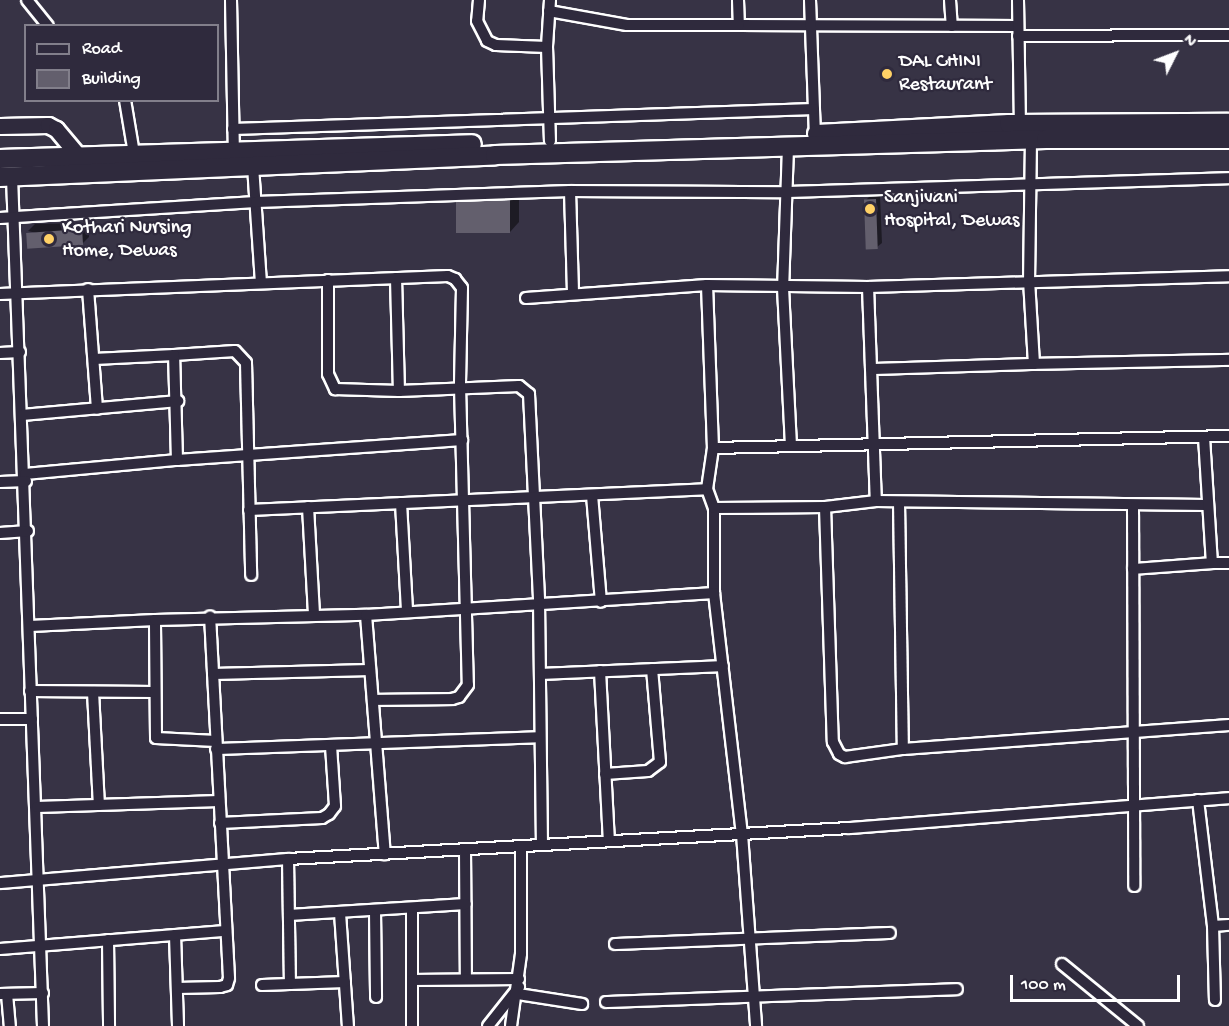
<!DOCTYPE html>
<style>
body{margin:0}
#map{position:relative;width:1229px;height:1026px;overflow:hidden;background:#373345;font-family:"Gochi Hand",sans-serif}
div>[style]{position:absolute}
.shadow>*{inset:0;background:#0007}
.building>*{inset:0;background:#635f6d;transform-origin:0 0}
.roads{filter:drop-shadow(2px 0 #fff) drop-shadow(-2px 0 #fff) drop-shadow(0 2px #fff) drop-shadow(0 -2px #fff)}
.street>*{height:10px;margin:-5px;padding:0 5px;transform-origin:5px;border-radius:5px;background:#2f2a3d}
.secondary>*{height:15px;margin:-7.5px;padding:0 7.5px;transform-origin:7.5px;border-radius:7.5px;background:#2f2a3d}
.primary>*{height:18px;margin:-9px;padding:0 9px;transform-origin:9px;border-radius:9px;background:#2f2a3d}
.dots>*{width:16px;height:16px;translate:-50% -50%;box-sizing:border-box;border:3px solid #2f2a3d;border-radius:50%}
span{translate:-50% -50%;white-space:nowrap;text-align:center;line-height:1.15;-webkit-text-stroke:4.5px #2f2a3d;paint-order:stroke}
.poi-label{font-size:20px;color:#fff}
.left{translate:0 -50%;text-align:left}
.legend{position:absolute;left:24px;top:24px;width:195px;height:78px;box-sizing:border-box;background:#2f2a3d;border:2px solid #827f8b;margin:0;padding:8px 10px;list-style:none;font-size:18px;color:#fff}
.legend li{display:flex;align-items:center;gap:12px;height:30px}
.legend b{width:30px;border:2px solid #827f8b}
.north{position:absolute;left:1145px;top:24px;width:60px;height:60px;-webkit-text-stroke:4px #2f2a3d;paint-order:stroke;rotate:48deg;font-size:16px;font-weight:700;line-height:24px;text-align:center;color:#fff}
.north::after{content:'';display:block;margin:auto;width:21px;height:27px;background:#fff;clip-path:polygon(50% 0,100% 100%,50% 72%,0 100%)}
.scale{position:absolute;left:1010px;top:975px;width:170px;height:27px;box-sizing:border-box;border:3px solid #fff;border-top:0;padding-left:8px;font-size:18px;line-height:21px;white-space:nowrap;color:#fff;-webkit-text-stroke:4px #2f2a3d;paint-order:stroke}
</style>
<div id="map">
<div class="shadow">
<div style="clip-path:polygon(467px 189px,519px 189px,519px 222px,510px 232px,457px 199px)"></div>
<div style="clip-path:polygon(870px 196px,880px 196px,882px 243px,877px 247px,866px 200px)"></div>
<div style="clip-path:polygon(89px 223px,89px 237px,82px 244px,28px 231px,35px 224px)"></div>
</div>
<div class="building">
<div style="left:456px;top:198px;width:54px;height:35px"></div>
<div style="left:876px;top:199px;width:50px;height:12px;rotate:88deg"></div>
<div style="left:82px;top:229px;width:16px;height:56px;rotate:86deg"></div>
</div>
<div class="roads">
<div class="street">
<div style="left:27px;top:0;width:33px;rotate:51deg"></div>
<div style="left:231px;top:0;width:151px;rotate:88.9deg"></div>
<div style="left:479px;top:0;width:21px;rotate:95deg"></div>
<div style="left:477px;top:21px;width:22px;rotate:63deg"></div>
<div style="left:487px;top:41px;width:10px;rotate:24deg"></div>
<div style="left:496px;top:45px;width:51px;rotate:2.2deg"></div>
<div style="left:550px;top:0;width:47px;rotate:93.7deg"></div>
<div style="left:547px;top:47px;width:94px;rotate:88.2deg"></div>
<div style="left:738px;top:0;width:25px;rotate:88deg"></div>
<div style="left:739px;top:25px;width:279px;rotate:0.2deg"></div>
<div style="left:810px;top:0;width:134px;rotate:87.9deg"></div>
<div style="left:950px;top:0;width:26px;rotate:86deg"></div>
<div style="left:1018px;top:0;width:124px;rotate:89.1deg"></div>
<div style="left:549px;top:11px;width:79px;rotate:10.2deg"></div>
<div style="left:627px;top:25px;width:112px"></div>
<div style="left:1018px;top:36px;width:211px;rotate:-0.3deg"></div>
<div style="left:125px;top:100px;width:55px;rotate:80.5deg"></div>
<div style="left:233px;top:129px;width:581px;rotate:-1.97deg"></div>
<div style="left:1031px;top:139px;width:141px;rotate:90.8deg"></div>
<div style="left:1029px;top:280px;width:84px;rotate:86.6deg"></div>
<div style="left:1034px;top:364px;width:195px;rotate:-1.2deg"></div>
<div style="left:788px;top:147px;width:141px;rotate:92deg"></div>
<div style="left:783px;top:288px;width:157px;rotate:87.1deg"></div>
<div style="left:253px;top:166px;width:116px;rotate:86.1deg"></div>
<div style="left:12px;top:177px;width:850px;rotate:87.91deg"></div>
<div style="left:570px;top:191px;width:103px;rotate:88.3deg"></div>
<div style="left:0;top:218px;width:256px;rotate:-3.6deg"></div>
<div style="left:256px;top:202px;width:314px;rotate:-2deg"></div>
<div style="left:570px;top:191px;width:215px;rotate:0.3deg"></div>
<div style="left:785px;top:192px;width:444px;rotate:-1.8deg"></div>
<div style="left:396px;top:278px;width:113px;rotate:88.5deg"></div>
<div style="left:328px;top:280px;width:94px;rotate:90deg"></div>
<div style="left:328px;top:374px;width:17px;rotate:65deg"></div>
<div style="left:335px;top:389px;width:64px;rotate:1.8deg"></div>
<div style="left:399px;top:391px;width:120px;rotate:-2.4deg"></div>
<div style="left:519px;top:386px;width:13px;rotate:39deg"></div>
<div style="left:529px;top:394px;width:207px;rotate:87.2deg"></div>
<div style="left:539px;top:601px;width:244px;rotate:89.3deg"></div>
<div style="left:707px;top:285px;width:163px;rotate:87.9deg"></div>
<div style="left:713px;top:448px;width:41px;rotate:98.3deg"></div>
<div style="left:868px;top:287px;width:214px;rotate:87.9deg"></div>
<div style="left:876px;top:501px;width:330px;rotate:0.7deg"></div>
<div style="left:88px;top:289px;width:120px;rotate:85.7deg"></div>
<div style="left:0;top:294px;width:448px;rotate:-2.3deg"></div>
<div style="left:448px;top:276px;width:8px;rotate:23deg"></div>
<div style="left:455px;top:279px;width:11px;rotate:52deg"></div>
<div style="left:462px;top:288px;width:98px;rotate:91.2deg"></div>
<div style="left:460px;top:386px;width:299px;rotate:88.5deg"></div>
<div style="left:468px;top:685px;width:15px;rotate:127deg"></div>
<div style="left:459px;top:697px;width:7px;rotate:164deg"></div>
<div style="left:452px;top:699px;width:79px;rotate:179.3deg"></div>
<div style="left:526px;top:298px;width:181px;rotate:-4.1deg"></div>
<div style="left:707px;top:285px;width:161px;rotate:0.7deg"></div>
<div style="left:868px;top:287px;width:361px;rotate:-1.7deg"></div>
<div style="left:0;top:353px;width:20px;rotate:-3deg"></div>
<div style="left:174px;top:355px;width:61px;rotate:-3.8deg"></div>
<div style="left:235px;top:351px;width:16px;rotate:47deg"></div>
<div style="left:246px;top:363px;width:212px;rotate:88.6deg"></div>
<div style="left:871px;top:369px;width:163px;rotate:-1.8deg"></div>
<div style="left:22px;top:415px;width:157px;rotate:-5.1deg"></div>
<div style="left:1204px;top:437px;width:126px;rotate:86.4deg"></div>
<div style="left:1212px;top:563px;width:17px"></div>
<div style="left:713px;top:448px;width:516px;rotate:-1.33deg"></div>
<div style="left:177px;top:460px;width:286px;rotate:-4deg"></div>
<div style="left:25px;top:474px;width:153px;rotate:-5.3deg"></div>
<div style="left:177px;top:460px;width:105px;rotate:-91.6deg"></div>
<div style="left:174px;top:355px;width:80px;rotate:177.1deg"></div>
<div style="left:0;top:482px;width:26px;rotate:-2deg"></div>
<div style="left:592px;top:495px;width:107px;rotate:85.2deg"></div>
<div style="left:876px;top:501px;width:51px;rotate:173.3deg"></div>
<div style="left:825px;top:507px;width:235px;rotate:88.1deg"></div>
<div style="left:833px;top:742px;width:13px;rotate:63deg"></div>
<div style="left:839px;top:754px;width:7px;rotate:27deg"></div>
<div style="left:845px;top:757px;width:59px;rotate:-7.9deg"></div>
<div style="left:903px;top:749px;width:327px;rotate:-4.2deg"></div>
<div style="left:899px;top:502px;width:247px;rotate:89.1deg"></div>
<div style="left:401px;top:503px;width:109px;rotate:86.8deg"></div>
<div style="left:1133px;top:505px;width:381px;rotate:89.8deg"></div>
<div style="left:308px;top:507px;width:108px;rotate:86.8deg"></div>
<div style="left:714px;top:508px;width:85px;rotate:90deg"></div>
<div style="left:714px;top:593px;width:243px;rotate:83.4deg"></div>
<div style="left:742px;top:834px;width:193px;rotate:85.8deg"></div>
<div style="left:249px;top:510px;width:458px;rotate:-2.6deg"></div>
<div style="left:707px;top:489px;width:20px;rotate:70deg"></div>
<div style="left:714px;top:508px;width:111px;rotate:-0.5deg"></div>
<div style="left:0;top:533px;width:28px;rotate:-4deg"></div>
<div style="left:1133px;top:569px;width:79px;rotate:-4.3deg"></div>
<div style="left:366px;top:615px;width:240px;rotate:85.5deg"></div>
<div style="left:30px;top:626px;width:125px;rotate:-2.7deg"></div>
<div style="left:600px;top:671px;width:170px;rotate:87deg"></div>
<div style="left:213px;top:674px;width:157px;rotate:-1.5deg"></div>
<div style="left:540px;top:674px;width:183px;rotate:-2.5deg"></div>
<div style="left:30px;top:691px;width:124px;rotate:0.5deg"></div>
<div style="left:93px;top:692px;width:113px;rotate:87deg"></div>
<div style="left:0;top:719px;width:32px"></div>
<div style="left:216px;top:741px;width:60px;rotate:-177.1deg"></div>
<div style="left:156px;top:738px;width:118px;rotate:-90.5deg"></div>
<div style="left:155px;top:620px;width:211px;rotate:-1.4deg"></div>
<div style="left:366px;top:615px;width:349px;rotate:-3.6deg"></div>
<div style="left:216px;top:749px;width:324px;rotate:-2.1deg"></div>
<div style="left:605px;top:774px;width:43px;rotate:-4deg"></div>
<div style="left:648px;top:771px;width:15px;rotate:-37deg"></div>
<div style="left:660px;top:762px;width:93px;rotate:-94.9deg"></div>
<div style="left:1198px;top:800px;width:127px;rotate:83.2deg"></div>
<div style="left:1213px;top:926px;width:74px;rotate:88.5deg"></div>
<div style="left:37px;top:807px;width:182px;rotate:-1.9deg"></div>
<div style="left:220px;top:823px;width:102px;rotate:-2.8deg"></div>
<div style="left:322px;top:818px;width:8px;rotate:-30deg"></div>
<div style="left:329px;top:814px;width:10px;rotate:-53deg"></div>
<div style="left:335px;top:806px;width:61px;rotate:-93.8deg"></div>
<div style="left:465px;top:849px;width:130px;rotate:89.6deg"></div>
<div style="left:288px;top:859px;width:125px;rotate:89.1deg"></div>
<div style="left:0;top:883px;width:289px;rotate:-4.8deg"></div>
<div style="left:288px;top:859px;width:562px;rotate:-3.16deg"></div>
<div style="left:849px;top:828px;width:381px;rotate:-4.5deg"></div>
<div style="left:412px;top:908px;width:72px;rotate:90deg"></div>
<div style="left:412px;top:980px;width:107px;rotate:-0.5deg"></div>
<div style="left:375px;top:911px;width:86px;rotate:89.3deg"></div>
<div style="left:340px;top:913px;width:113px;rotate:86deg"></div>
<div style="left:289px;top:915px;width:177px;rotate:-3.6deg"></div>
<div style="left:1213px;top:926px;width:16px;rotate:-4deg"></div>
<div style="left:175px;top:935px;width:91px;rotate:88.1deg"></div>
<div style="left:108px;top:940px;width:86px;rotate:89.3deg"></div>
<div style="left:615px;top:944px;width:275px;rotate:-2.3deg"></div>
<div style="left:0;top:949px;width:226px;rotate:-4.6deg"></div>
<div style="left:1062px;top:964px;width:98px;rotate:39.2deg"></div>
<div style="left:412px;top:980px;width:46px;rotate:90deg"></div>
<div style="left:262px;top:985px;width:83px;rotate:-2.1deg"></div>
<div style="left:177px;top:988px;width:43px;rotate:-1.3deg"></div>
<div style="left:220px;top:987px;width:7px;rotate:-16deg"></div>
<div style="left:227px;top:985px;width:7px;rotate:-74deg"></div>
<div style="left:229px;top:978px;width:362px;rotate:-93deg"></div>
<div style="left:0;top:994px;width:43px;rotate:-1.3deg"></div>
<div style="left:7px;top:994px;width:32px;rotate:85deg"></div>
<div style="left:518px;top:994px;width:65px;rotate:8.9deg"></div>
<div style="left:606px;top:1002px;width:351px;rotate:-2.1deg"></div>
<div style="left:488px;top:1026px;width:50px;rotate:-51.5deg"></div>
<div style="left:511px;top:1026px;width:73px;rotate:-82.1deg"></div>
<div style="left:521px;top:954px;width:108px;rotate:-90deg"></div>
</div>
<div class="secondary">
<div style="left:0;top:126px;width:48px;rotate:-1.2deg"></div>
<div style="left:48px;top:125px;width:9px;rotate:27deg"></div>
<div style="left:56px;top:129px;width:35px;rotate:50deg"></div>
</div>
<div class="primary">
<div style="left:817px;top:134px;width:192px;rotate:-3deg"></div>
<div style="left:1009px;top:124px;width:220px;rotate:-0.3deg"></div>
<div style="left:0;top:159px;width:472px;rotate:-1.8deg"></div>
<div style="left:0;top:177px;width:495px;rotate:-2.5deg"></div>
<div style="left:495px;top:155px;width:551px;rotate:-1.66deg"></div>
<div style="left:1046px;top:139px;width:183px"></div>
</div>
</div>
<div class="dots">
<div style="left:887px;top:74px;background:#ffd166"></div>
<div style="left:870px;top:209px;background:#ffd166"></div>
<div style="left:49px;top:239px;background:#ffd166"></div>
</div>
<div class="poi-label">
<span class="left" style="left:899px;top:74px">DAL CHINI<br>Restaurant</span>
<span class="left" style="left:884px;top:210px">Sanjivani<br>Hospital, Dewas</span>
<span class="left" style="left:62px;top:240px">Kothari Nursing<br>Home, Dewas</span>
</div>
<ul class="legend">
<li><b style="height:8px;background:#2f2a3d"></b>Road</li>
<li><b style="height:16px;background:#635f6d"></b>Building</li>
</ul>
<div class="north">N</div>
<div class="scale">100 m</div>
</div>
